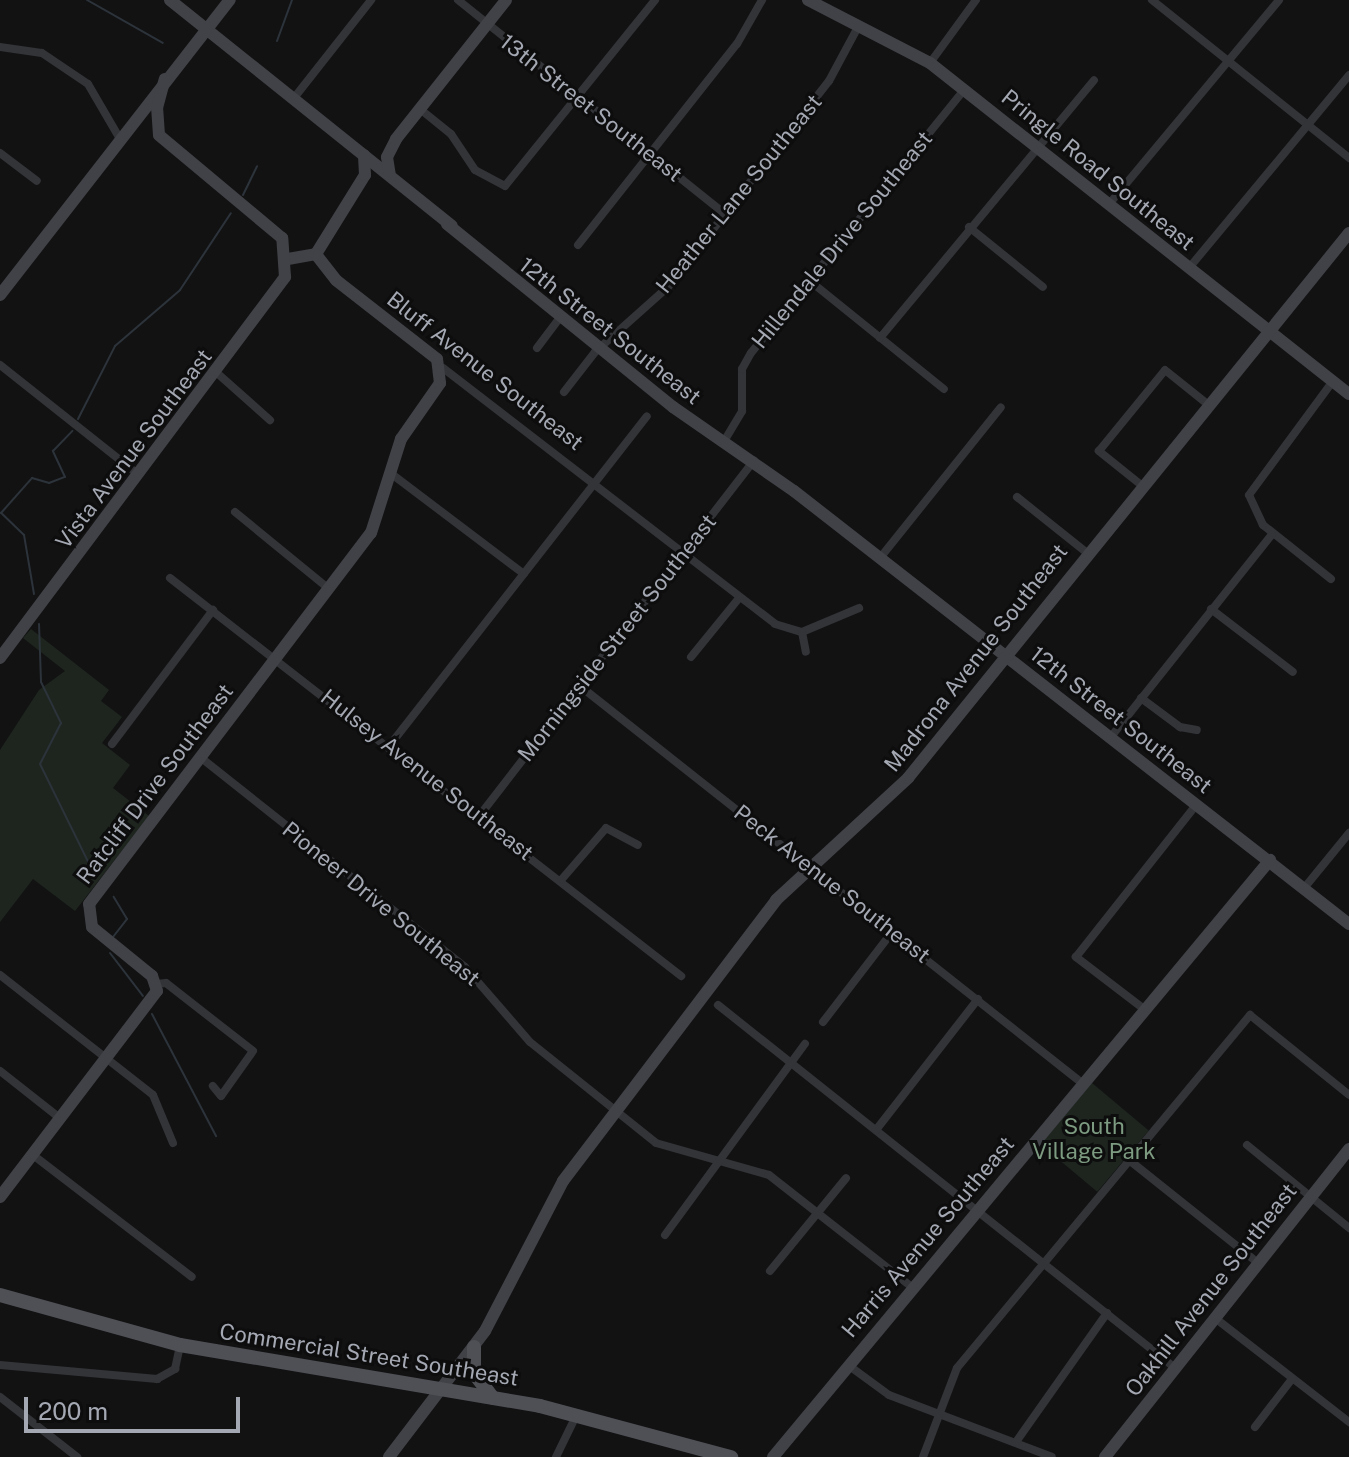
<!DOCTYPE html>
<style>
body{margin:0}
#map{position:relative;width:1349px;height:1457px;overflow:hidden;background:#121213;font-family:"Public Sans",sans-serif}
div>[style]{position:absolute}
.green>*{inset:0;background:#1e251f;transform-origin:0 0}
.stream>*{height:2px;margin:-1px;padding:0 1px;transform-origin:1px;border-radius:1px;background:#2c333a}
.street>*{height:8px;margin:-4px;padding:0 4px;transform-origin:4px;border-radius:4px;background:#333438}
.secondary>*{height:12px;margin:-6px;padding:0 6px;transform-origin:6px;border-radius:6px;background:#414247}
.primary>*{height:14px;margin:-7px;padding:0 7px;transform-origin:7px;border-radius:7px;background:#4f5056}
span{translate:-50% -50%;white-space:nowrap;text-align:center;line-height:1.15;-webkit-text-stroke:6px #0d0d0e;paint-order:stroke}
.street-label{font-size:22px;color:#a4a8b2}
.park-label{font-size:22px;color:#7d9b81}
.scale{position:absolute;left:24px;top:1397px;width:216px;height:36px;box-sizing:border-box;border:4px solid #a4a8b2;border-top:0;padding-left:10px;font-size:24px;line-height:28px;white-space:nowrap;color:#a4a8b2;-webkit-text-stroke:6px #0d0d0e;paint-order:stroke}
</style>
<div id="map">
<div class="green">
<div style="clip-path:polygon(31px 629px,109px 690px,101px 701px,122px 717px,102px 743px,130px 765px,113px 788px,149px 816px,75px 911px,33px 879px,0 922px,0 750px,39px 690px,65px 671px,23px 638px)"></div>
<div style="left:1092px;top:1083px;width:74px;height:80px;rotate:40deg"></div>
</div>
<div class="stream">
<div style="left:87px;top:0;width:87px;rotate:29.5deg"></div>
<div style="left:277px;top:41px;width:44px;rotate:-69.9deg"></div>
<div style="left:243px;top:195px;width:32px;rotate:-64deg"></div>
<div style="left:78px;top:419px;width:82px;rotate:-63.1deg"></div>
<div style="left:115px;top:346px;width:86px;rotate:-40.7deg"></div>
<div style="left:180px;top:290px;width:92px;rotate:-56.5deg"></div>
<div style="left:34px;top:594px;width:60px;rotate:-99.6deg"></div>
<div style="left:24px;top:535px;width:32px;rotate:-136deg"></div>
<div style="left:1px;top:513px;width:47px;rotate:-48.5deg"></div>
<div style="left:32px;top:478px;width:18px;rotate:16deg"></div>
<div style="left:49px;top:483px;width:17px;rotate:-21deg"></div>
<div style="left:65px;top:477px;width:29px;rotate:-115deg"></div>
<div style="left:53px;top:451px;width:28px;rotate:-46deg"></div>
<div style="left:39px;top:624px;width:58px;rotate:88deg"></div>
<div style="left:41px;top:682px;width:46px;rotate:64deg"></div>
<div style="left:61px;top:723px;width:46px;rotate:117.1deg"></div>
<div style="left:40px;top:764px;width:125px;rotate:63.8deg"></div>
<div style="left:113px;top:937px;width:23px;rotate:-52deg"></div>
<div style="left:127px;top:919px;width:26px;rotate:-121deg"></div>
<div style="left:110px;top:953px;width:54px;rotate:52.5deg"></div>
<div style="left:152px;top:1014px;width:138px;rotate:62.3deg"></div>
</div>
<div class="street">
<div style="left:458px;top:0;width:342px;rotate:38.7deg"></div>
<div style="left:1152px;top:0;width:253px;rotate:38.7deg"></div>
<div style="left:0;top:47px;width:42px;rotate:8.1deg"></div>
<div style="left:42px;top:53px;width:55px;rotate:34deg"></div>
<div style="left:88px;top:84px;width:64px;rotate:59.8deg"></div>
<div style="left:930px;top:63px;width:78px;rotate:-53.9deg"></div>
<div style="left:294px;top:98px;width:125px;rotate:-51.8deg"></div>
<div style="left:420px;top:109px;width:40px;rotate:39deg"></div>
<div style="left:451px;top:134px;width:43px;rotate:56.3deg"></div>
<div style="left:475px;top:170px;width:34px;rotate:28deg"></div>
<div style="left:505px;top:186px;width:239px;rotate:-51.1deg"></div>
<div style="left:0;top:153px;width:46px;rotate:37.1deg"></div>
<div style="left:1110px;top:203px;width:264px;rotate:-50.2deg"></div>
<div style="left:969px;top:227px;width:95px;rotate:39deg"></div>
<div style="left:578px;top:245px;width:256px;rotate:-51.7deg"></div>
<div style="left:737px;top:44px;width:51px;rotate:-60.4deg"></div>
<div style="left:1189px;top:268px;width:251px;rotate:-50.3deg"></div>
<div style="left:810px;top:281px;width:172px;rotate:38.9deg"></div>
<div style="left:880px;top:338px;width:335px;rotate:-50.3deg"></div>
<div style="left:537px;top:348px;width:38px;rotate:-53deg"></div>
<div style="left:0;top:365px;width:177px;rotate:38.4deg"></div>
<div style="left:443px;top:368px;width:419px;rotate:37.6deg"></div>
<div style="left:775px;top:624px;width:28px;rotate:17deg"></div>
<div style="left:802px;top:632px;width:62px;rotate:-22.8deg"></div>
<div style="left:217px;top:373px;width:71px;rotate:41.6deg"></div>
<div style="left:564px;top:392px;width:51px;rotate:-52.2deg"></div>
<div style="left:595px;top:352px;width:98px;rotate:-41.7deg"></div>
<div style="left:668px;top:287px;width:261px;rotate:-52deg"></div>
<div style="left:829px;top:81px;width:64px;rotate:-61.8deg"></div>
<div style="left:723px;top:443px;width:37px;rotate:-59deg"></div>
<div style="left:742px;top:411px;width:42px;rotate:-90deg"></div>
<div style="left:742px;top:369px;width:18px;rotate:-61deg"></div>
<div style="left:751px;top:353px;width:340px;rotate:-51deg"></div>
<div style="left:393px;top:475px;width:164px;rotate:37.1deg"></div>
<div style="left:1140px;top:484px;width:53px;rotate:-141.2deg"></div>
<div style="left:1099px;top:451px;width:104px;rotate:-50.8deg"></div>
<div style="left:1165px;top:370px;width:53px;rotate:38.8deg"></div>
<div style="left:1017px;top:497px;width:88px;rotate:38.6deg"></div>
<div style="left:235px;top:512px;width:122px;rotate:39.3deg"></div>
<div style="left:880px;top:558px;width:193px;rotate:-51.3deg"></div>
<div style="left:170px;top:578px;width:648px;rotate:37.91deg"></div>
<div style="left:1331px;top:579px;width:87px;rotate:-141.5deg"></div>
<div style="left:1263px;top:525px;width:33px;rotate:-115deg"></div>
<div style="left:1249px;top:495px;width:142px;rotate:-53.6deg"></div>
<div style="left:1211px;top:609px;width:103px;rotate:37.5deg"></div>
<div style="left:802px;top:632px;width:20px;rotate:79deg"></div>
<div style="left:691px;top:657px;width:77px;rotate:-50.8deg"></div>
<div style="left:580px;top:686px;width:640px;rotate:38.34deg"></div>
<div style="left:1141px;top:698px;width:49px;rotate:36.6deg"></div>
<div style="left:1180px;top:727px;width:17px;rotate:10deg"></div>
<div style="left:1110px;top:738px;width:260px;rotate:-51.5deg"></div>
<div style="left:112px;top:744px;width:168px;rotate:-53deg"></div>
<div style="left:390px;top:745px;width:417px;rotate:-52deg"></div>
<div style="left:200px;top:757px;width:338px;rotate:38.4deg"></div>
<div style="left:465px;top:967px;width:99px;rotate:49.1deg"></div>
<div style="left:530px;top:1042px;width:161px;rotate:38.7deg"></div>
<div style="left:656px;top:1143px;width:117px;rotate:15.8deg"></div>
<div style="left:769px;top:1175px;width:182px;rotate:38.1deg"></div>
<div style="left:480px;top:815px;width:448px;rotate:-52.3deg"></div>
<div style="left:562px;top:879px;width:67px;rotate:-49.2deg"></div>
<div style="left:606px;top:828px;width:36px;rotate:28deg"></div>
<div style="left:1305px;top:887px;width:70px;rotate:-50.8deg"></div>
<div style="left:0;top:975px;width:194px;rotate:38.1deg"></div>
<div style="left:153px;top:1095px;width:52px;rotate:67.4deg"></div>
<div style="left:156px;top:984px;width:10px;rotate:-6deg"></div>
<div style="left:166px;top:983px;width:110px;rotate:38deg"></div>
<div style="left:253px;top:1051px;width:55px;rotate:125.4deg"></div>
<div style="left:221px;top:1096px;width:13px;rotate:-129deg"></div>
<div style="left:718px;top:1005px;width:584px;rotate:38.46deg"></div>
<div style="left:1144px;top:1009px;width:86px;rotate:-142.6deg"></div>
<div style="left:1076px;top:957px;width:195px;rotate:-51.7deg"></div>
<div style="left:823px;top:1022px;width:113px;rotate:-52.5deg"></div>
<div style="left:0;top:1071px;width:78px;rotate:38.2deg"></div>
<div style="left:876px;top:1130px;width:166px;rotate:-52.1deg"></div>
<div style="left:1247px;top:1145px;width:132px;rotate:39.1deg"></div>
<div style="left:33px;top:1155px;width:200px;rotate:37.5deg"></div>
<div style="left:1129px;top:1160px;width:165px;rotate:38.6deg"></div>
<div style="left:665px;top:1235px;width:237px;rotate:-53.8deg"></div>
<div style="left:770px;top:1271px;width:120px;rotate:-50.7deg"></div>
<div style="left:1215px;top:1318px;width:170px;rotate:37.8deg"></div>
<div style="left:0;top:1365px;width:158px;rotate:5.1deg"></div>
<div style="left:157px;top:1379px;width:21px;rotate:-29deg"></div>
<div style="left:175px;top:1369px;width:25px;rotate:-78deg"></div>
<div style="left:848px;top:1365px;width:51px;rotate:36.2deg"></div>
<div style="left:889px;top:1395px;width:174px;rotate:20.8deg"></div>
<div style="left:0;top:1397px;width:98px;rotate:37.9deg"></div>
<div style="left:1255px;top:1427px;width:61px;rotate:-52.4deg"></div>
<div style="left:1016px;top:1442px;width:158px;rotate:-54.8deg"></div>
<div style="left:556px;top:1457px;width:48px;rotate:-64deg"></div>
<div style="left:923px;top:1457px;width:95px;rotate:-69.1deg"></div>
<div style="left:957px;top:1368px;width:459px;rotate:-50.3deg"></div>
<div style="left:1250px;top:1015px;width:127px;rotate:38.9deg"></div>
</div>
<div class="secondary">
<div style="left:170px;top:0;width:361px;rotate:38.7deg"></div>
<div style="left:808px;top:0;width:137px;rotate:27.3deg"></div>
<div style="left:930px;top:63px;width:534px;rotate:38.31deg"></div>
<div style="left:390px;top:176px;width:19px;rotate:-99deg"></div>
<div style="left:387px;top:157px;width:20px;rotate:-63deg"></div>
<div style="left:396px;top:139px;width:177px;rotate:-51.6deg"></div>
<div style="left:447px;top:224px;width:291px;rotate:39deg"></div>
<div style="left:673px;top:407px;width:147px;rotate:34.8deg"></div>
<div style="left:794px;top:491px;width:704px;rotate:37.96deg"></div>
<div style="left:316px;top:254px;width:93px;rotate:-58.2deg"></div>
<div style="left:365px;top:175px;width:20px;rotate:-93deg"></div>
<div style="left:288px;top:259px;width:28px;rotate:-10deg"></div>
<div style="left:0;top:295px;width:374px;rotate:-52.1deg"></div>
<div style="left:0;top:658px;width:476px;rotate:-53.2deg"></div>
<div style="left:285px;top:277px;width:39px;rotate:-94deg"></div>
<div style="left:282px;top:238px;width:160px;rotate:-140.1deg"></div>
<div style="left:159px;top:135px;width:27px;rotate:-94deg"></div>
<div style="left:157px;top:108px;width:30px;rotate:-75deg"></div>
<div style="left:0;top:1197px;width:259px;rotate:-52.7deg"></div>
<div style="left:157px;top:991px;width:16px;rotate:-108deg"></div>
<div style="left:152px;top:976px;width:77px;rotate:-140.8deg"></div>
<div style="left:92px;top:927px;width:23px;rotate:-97deg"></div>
<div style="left:89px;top:904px;width:466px;rotate:-52.8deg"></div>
<div style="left:371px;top:533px;width:99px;rotate:-72.3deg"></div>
<div style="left:401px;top:439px;width:68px;rotate:-55.1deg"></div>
<div style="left:440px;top:383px;width:24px;rotate:-97deg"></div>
<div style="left:437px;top:359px;width:128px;rotate:-142deg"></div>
<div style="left:336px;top:280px;width:33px;rotate:-128deg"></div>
<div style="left:389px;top:1457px;width:158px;rotate:-52.7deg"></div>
<div style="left:485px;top:1331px;width:169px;rotate:-62.5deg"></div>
<div style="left:563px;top:1181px;width:353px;rotate:-52.8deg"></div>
<div style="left:776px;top:900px;width:180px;rotate:-42.7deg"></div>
<div style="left:908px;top:778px;width:701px;rotate:-51.02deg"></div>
<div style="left:773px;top:1457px;width:777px;rotate:-50.22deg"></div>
<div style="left:1105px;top:1457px;width:393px;rotate:-51.6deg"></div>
</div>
<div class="primary">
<div style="left:0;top:1295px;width:187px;rotate:15.5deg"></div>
<div style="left:180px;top:1345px;width:365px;rotate:9.6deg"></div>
<div style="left:540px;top:1406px;width:198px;rotate:15deg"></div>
<div style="left:474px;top:1347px;width:26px;rotate:90deg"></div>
<div style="left:474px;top:1373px;width:31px;rotate:53deg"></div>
</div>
<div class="street-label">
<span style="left:591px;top:108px;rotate:38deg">13th Street Southeast</span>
<span style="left:1098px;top:170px;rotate:39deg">Pringle Road Southeast</span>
<span style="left:739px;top:194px;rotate:-51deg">Heather Lane Southeast</span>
<span style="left:842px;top:240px;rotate:-51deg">Hillendale Drive Southeast</span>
<span style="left:610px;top:331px;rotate:38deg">12th Street Southeast</span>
<span style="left:485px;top:371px;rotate:38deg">Bluff Avenue Southeast</span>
<span style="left:134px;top:449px;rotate:-53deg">Vista Avenue Southeast</span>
<span style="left:617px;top:638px;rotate:-52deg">Morningside Street Southeast</span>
<span style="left:976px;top:658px;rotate:-52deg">Madrona Avenue Southeast</span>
<span style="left:1121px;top:720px;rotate:38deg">12th Street Southeast</span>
<span style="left:427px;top:775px;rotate:38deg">Hulsey Avenue Southeast</span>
<span style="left:155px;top:784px;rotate:-53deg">Ratcliff Drive Southeast</span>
<span style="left:832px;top:884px;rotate:38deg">Peck Avenue Southeast</span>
<span style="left:381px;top:904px;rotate:39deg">Pioneer Drive Southeast</span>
<span style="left:928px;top:1237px;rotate:-50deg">Harris Avenue Southeast</span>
<span style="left:1211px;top:1290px;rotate:-52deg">Oakhill Avenue Southeast</span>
<span style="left:369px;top:1355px;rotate:9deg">Commercial Street Southeast</span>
</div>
<div class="park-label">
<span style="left:1094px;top:1139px">South<br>Village Park</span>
</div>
<div class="scale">200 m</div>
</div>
